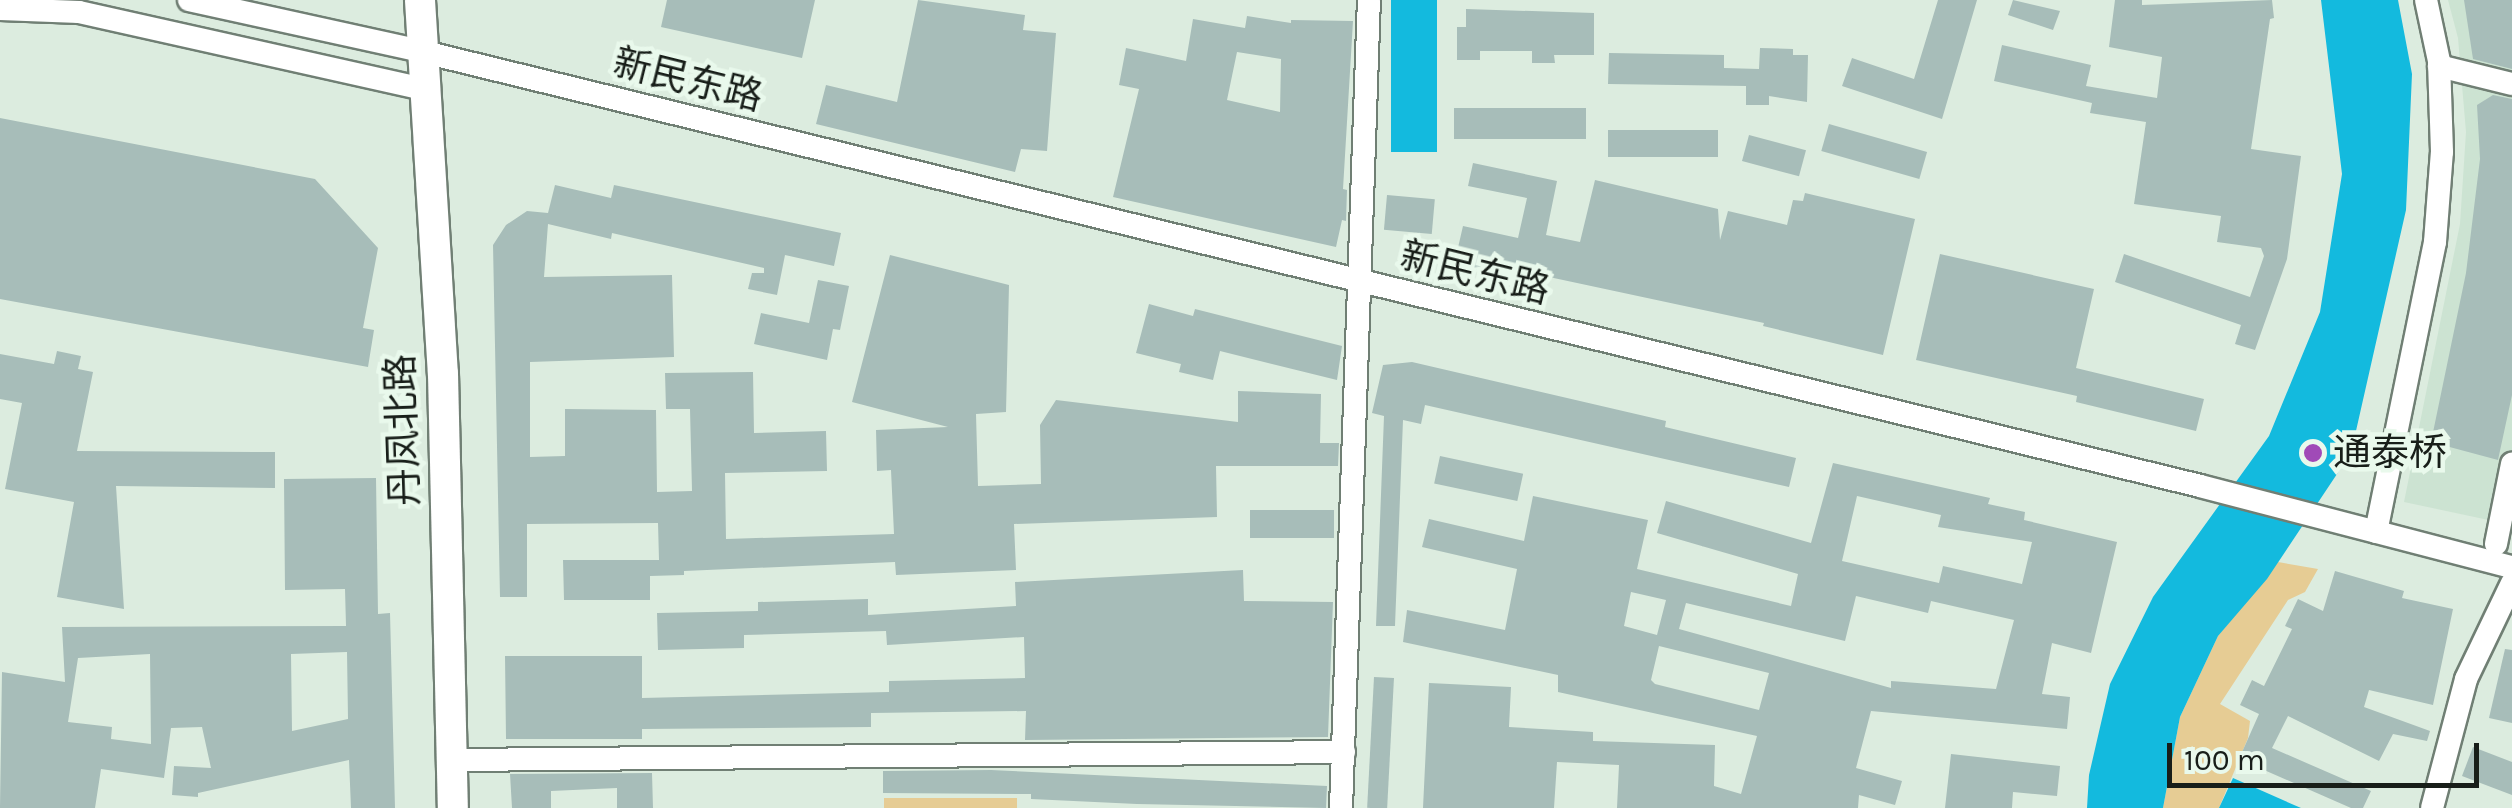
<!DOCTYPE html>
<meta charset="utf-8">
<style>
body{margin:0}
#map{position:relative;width:2512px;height:808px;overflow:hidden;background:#dcecdf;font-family:Karla,"Noto Sans SC",sans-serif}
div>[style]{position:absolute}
.built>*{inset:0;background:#cce3d2}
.green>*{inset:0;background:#e6cc94;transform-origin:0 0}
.water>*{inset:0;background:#13bade;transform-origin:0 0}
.building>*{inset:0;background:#a7bdb9;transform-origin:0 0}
.roads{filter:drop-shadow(2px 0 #707f74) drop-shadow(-2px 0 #707f74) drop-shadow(0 2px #707f74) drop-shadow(0 -2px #707f74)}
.minor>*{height:22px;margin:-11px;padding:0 11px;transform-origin:11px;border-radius:11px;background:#fff}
.major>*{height:30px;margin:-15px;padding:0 15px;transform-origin:15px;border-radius:15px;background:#fff}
.dots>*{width:28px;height:28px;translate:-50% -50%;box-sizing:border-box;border:5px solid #e9f9ec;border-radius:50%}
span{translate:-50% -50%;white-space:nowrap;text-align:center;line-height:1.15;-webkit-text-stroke:9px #e9f9ec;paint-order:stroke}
.street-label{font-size:38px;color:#181e19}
.poi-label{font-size:38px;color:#181e19}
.left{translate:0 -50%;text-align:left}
.scale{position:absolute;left:2167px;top:743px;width:312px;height:45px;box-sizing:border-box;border:5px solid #181e19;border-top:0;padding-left:12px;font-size:30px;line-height:35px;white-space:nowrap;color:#181e19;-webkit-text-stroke:8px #e9f9ec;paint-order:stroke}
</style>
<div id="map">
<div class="built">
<div style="clip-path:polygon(2448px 0,2512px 0,2512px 525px,2404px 502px,2460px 224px,2466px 132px,2458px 38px)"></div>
</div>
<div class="green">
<div style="clip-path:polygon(2278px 562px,2318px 569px,2305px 592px,2288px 600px,2220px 704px,2250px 721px,2248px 738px,2219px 808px,2163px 808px,2180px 717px,2218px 636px)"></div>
<div style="left:884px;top:798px;width:133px;height:10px"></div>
</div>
<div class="water">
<div style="left:1391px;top:0;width:46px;height:152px"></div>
<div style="clip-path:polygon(2321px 0,2398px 0,2412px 74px,2406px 210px,2351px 453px,2267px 579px,2218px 636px,2180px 717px,2163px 808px,2087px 808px,2089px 775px,2110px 684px,2153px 597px,2269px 436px,2320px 312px,2342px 174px)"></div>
<div style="clip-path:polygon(2233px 778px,2301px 808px,2219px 808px)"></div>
</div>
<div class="building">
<div style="clip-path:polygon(667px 0,815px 0,802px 58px,661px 27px)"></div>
<div style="clip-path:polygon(918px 0,1025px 15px,1023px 30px,1056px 33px,1047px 151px,1021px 149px,1015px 172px,816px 124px,826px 85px,897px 102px)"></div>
<div style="clip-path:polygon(1938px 0,1977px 0,1942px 119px,1842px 86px,1852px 58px,1914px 79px)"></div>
<div style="clip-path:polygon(2013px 0,2060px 11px,2053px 30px,2008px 15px)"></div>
<div style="clip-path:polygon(2115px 0,2142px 0,2142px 5px,2272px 0,2274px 18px,2270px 19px,2251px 149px,2301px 156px,2287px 259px,2255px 350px,2235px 344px,2241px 325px,2115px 282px,2124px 254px,2250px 297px,2264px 256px,2261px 248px,2217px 242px,2221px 216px,2134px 204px,2146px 122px,2090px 113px,2092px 103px,1994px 81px,2002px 45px,2091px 65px,2086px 86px,2157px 98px,2162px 57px,2109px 47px)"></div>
<div style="clip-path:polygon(2464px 0,2512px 0,2512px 69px,2473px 59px)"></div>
<div style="clip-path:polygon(1466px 9px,1594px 13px,1594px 55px,1554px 55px,1555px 63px,1532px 63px,1532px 51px,1480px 51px,1480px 60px,1457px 60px,1457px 27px,1466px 27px)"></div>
<div style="clip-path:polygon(evenodd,1247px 16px,1291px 23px,1291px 20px,1353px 21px,1343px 189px,1347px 190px,1346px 221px,1342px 220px,1336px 247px,1113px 197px,1139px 89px,1119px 85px,1126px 48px,1186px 61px,1193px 19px,1245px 28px,1247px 16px,1237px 52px,1281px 59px,1280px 112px,1227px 100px,1237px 52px)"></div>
<div style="clip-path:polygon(1760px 48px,1793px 49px,1793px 55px,1808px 55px,1807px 102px,1769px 96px,1769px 105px,1746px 105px,1746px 86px,1608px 84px,1609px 53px,1724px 55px,1724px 68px,1759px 69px)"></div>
<div style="clip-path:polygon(2493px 95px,2512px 99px,2512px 395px,2498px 460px,2431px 442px,2466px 273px,2480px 159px,2477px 105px)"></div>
<div style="left:1586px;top:108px;width:31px;height:132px;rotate:90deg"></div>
<div style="clip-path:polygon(0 118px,315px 179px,378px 248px,363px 328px,374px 330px,368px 367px,0 299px)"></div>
<div style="left:1829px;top:124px;width:102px;height:28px;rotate:16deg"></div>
<div style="left:1608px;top:130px;width:110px;height:27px"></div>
<div style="left:1749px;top:135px;width:59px;height:27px;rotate:15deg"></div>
<div style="clip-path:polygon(1473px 163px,1557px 181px,1546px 235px,1580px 242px,1595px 180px,1718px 209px,1720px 240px,1728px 211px,1787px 225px,1793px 200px,1803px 201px,1805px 193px,1915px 219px,1883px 355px,1763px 326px,1764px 323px,1535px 274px,1533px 282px,1454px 265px,1463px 226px,1518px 238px,1527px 198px,1468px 186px)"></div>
<div style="clip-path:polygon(555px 185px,611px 198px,614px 185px,841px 233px,834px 266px,785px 255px,777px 295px,748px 289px,752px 273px,764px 273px,764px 268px,612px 233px,611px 239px,548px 224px,544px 277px,672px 275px,674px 357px,530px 362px,530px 457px,565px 456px,565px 409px,656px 410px,657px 492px,692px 491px,690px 409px,666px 409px,665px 373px,753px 372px,754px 433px,826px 431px,827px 471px,725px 473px,726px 539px,894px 534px,891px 470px,877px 471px,876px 430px,948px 427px,852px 402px,890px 255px,1009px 285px,1006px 412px,976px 414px,978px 486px,1041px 484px,1040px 425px,1056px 400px,1238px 422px,1238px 391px,1321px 394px,1320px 443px,1339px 443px,1338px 466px,1216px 466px,1217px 517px,1014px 524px,1016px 570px,896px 575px,895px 562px,684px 571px,684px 575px,650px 576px,650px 600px,564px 600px,563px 560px,659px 560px,658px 523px,527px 524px,527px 597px,500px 597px,493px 245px,506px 225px,527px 211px,548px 213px)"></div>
<div style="left:1387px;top:195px;width:48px;height:35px;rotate:5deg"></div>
<div style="clip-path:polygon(1940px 254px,2094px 289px,2076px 368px,2204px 399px,2196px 431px,2076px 402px,2077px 396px,1916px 360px)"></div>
<div style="clip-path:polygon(818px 280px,849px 286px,840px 330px,833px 329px,827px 360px,754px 344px,761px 313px,809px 323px)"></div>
<div style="clip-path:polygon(1149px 304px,1193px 316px,1195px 309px,1342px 346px,1337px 380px,1220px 351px,1213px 380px,1179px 372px,1181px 364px,1136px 353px)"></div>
<div style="clip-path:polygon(57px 351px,81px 356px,78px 369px,93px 372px,77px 451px,275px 452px,275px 488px,116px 486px,124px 609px,57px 597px,74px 502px,5px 489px,22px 403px,0 399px,0 354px,54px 364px)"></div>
<div style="clip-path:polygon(1412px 362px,1666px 421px,1665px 427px,1796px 458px,1789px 487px,1425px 405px,1421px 424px,1403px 420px,1395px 626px,1376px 626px,1384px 416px,1372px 413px,1383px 365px)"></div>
<div style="left:1440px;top:456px;width:85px;height:28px;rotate:12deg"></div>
<div style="clip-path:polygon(evenodd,1833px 463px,1990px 498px,1988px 504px,2025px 512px,2024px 520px,2117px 542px,2091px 653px,2052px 643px,2042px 694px,2070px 697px,2067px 729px,1871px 711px,1856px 768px,1902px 781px,1895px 805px,1859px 795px,1858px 808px,1617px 808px,1619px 765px,1557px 762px,1554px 808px,1423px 808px,1429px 683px,1511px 687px,1509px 727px,1593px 732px,1593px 741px,1715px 745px,1714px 786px,1741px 794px,1757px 736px,1558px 692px,1558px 675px,1403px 642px,1407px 610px,1505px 630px,1517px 569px,1422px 547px,1429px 519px,1524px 541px,1533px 496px,1648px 520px,1637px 569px,1791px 606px,1798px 574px,1657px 533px,1666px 501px,1811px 543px,1833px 463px,1857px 496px,1941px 515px,1938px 527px,2032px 542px,2022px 584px,1943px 566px,1939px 583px,1842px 561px,1857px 496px,1833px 463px,1631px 592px,1666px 600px,1657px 635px,1624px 626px,1631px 592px,1833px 463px,1856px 596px,1928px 613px,1931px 601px,2014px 620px,1996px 689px,1891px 681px,1891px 688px,1679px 629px,1686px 603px,1845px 641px,1856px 596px,1833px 463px,1659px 646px,1769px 673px,1759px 710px,1655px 684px,1651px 680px,1659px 646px)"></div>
<div style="clip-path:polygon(evenodd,376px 478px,378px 614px,390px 613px,395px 808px,351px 808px,349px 760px,198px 793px,198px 797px,172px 795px,174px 766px,211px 768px,202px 727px,171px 728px,164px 778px,101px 769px,95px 808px,0 808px,2px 672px,65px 682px,62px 627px,346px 626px,345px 589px,285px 590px,284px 479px,376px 478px,347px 652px,348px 719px,292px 731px,291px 654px,347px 652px,376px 478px,150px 654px,151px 744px,111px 739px,112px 727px,68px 722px,78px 658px,150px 654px)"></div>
<div style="left:1250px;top:510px;width:84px;height:28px"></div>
<div style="clip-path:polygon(1243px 570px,1244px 601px,1333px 602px,1328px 737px,1025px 740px,1026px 711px,871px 713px,871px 727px,642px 729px,642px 739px,506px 739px,505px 656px,642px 656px,642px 698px,889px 692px,889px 681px,1025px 678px,1024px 637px,887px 645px,886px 631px,744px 635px,744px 648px,658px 650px,657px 613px,758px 611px,758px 602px,868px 599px,868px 615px,1016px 606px,1015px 582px)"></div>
<div style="clip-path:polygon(2335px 571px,2404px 591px,2402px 598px,2453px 609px,2433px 705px,2369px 690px,2364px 707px,2430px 731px,2427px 741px,2393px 734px,2379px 761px,2288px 716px,2272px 748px,2371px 791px,2363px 808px,2351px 808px,2239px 759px,2259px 714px,2240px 705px,2252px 680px,2264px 686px,2292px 629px,2285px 626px,2298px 599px,2323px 611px)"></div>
<div style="clip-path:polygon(2505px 649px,2512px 650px,2512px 723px,2489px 718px)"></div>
<div style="left:1374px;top:677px;width:20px;height:131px;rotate:3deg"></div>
<div style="clip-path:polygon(2473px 747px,2512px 762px,2512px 795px,2462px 776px)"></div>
<div style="clip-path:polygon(1951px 754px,2060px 766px,2057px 796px,2013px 792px,2012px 808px,1945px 808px)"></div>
<div style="clip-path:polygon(991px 770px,1327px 786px,1326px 808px,1137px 804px,1031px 799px,1031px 794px,883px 793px,883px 771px)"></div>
<div style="clip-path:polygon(652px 773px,653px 808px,617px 808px,617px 788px,551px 791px,551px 808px,512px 808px,510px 774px)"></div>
</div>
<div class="roads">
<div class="minor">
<div style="left:189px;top:0;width:237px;rotate:12.4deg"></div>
<div style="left:420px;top:51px;width:1832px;rotate:13.73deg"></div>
<div style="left:2200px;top:486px;width:322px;rotate:14.6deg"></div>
<div style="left:0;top:9px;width:79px;rotate:2.2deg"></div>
<div style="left:79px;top:12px;width:353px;rotate:12.6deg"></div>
<div style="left:2439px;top:66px;width:75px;rotate:13.9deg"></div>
<div style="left:2376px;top:532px;width:296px;rotate:-78.5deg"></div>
<div style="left:2435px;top:242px;width:90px;rotate:-85.6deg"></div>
<div style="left:2442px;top:152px;width:91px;rotate:-91.9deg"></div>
<div style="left:2439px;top:61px;width:62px;rotate:-102deg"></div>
<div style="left:2496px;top:544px;width:82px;rotate:-78.7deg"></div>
<div style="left:452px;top:760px;width:892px;rotate:-0.51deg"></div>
<div style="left:1341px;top:808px;width:808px;rotate:-88.02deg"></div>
<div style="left:2432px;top:808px;width:133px;rotate:-75.2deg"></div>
<div style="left:2466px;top:679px;width:106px;rotate:-64.4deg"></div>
</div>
<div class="major">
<div style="left:420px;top:0;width:375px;rotate:86.5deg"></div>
<div style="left:443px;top:374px;width:434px;rotate:88.7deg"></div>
</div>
</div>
<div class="dots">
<div style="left:2313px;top:453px;background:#a04ab7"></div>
</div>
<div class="street-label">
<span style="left:688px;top:80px;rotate:14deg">新民东路</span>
<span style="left:1475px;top:273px;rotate:14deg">新民东路</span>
<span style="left:403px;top:430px;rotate:-92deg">丹凤北路</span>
</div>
<div class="poi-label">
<span class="left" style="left:2333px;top:453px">通泰桥</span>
</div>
<div class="scale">100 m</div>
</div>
